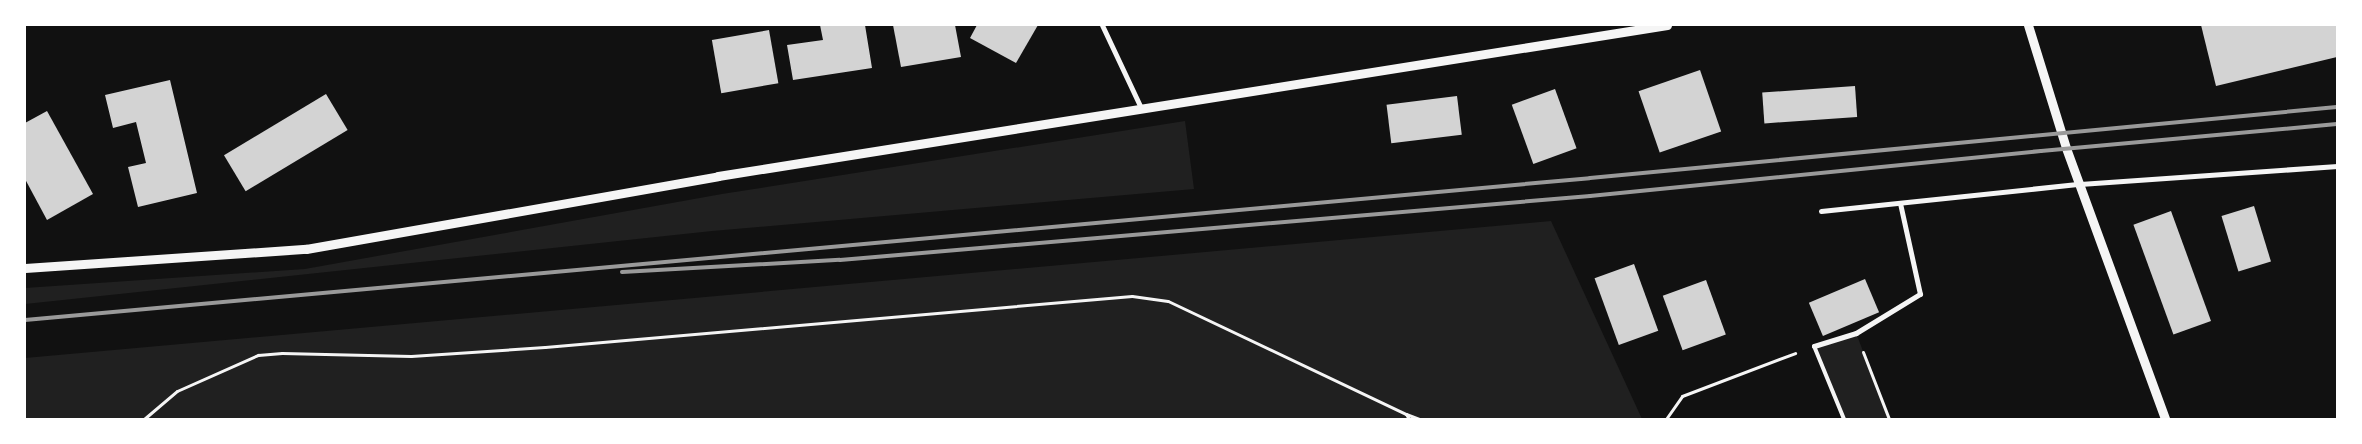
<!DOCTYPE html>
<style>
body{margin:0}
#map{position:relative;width:2362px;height:444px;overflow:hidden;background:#111;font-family:Figtree,sans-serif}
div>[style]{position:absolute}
.green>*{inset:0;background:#202020}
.building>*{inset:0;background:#d3d3d3;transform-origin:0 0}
.path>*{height:3px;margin:-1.5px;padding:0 1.5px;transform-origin:1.5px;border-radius:1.5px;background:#f5f5f5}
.service>*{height:4px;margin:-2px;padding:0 2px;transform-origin:2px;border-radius:2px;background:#f5f5f5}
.minor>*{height:5px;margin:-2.5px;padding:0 2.5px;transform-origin:2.5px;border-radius:2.5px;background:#f5f5f5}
.tertiary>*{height:9px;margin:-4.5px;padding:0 4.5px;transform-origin:4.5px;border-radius:4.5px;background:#f5f5f5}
.rail>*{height:4px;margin:-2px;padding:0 2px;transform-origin:2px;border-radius:2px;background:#9a9a9a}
span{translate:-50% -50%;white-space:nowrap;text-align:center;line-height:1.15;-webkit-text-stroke:4.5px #fff;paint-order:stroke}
.frame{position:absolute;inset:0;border:26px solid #fff;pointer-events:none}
</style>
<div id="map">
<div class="green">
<div style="clip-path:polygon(1185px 121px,1194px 189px,712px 231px,25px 304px,25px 288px,305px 269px,722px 194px)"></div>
<div style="clip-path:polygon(1551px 221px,1642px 419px,25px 419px,25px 358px)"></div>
<div style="clip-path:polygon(1856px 333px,1889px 419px,1844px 419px,1814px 346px)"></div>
</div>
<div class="building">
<div style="clip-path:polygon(820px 25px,865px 25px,872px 68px,793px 80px,787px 45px,823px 40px)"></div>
<div style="clip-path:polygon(893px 25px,955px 25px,961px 57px,901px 67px)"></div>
<div style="clip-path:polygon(977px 25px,1038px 25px,1016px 63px,970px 38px)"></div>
<div style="clip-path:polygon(2201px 25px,2337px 25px,2337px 57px,2216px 86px)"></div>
<div style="left:769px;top:30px;width:54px;height:58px;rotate:80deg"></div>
<div style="left:1700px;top:70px;width:65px;height:65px;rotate:71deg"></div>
<div style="clip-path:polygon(170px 80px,197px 193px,138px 207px,128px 167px,146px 163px,136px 122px,113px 128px,105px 95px)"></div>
<div style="left:1855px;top:86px;width:31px;height:93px;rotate:86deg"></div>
<div style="left:1555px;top:89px;width:63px;height:46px;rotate:70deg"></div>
<div style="left:326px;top:94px;width:42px;height:119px;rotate:59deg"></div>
<div style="left:1457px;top:96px;width:39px;height:71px;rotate:83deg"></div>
<div style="clip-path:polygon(47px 111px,93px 194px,47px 220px,25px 179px,25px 123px)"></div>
<div style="left:2254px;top:206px;width:58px;height:34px;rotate:73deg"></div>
<div style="left:2171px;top:211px;width:117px;height:40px;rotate:70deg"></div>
<div style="left:1634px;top:264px;width:71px;height:42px;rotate:70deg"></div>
<div style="left:1865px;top:279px;width:36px;height:61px;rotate:67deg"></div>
<div style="left:1706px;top:280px;width:58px;height:46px;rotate:70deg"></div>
</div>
<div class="path">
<div style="left:1863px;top:352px;width:72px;rotate:68.8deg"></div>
<div style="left:1406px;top:414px;width:14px;rotate:21deg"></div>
<div style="left:144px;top:419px;width:43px;rotate:-40.3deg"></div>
<div style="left:177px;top:391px;width:89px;rotate:-24deg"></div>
<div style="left:258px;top:355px;width:24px;rotate:-5deg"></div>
<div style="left:282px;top:353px;width:129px;rotate:1.3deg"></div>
<div style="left:411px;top:356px;width:134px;rotate:-3.8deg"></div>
<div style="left:545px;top:347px;width:589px;rotate:-4.97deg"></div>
<div style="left:1132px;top:296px;width:36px;rotate:8deg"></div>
<div style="left:1168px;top:301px;width:263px;rotate:25.4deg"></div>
<div style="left:1406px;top:414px;width:6px;rotate:59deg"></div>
<div style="left:1666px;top:419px;width:28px;rotate:-55deg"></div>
<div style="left:1682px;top:396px;width:121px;rotate:-20.8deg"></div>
</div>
<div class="service">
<div style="left:1814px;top:346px;width:79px;rotate:67.7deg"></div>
</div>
<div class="minor">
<div style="left:1102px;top:25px;width:92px;rotate:64.8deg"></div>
<div style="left:1821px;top:211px;width:260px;rotate:-6deg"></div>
<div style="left:2080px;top:184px;width:258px;rotate:-4deg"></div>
<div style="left:1814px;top:346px;width:44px;rotate:-17.2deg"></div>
<div style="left:1856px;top:333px;width:75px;rotate:-31.4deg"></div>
<div style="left:1920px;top:294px;width:93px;rotate:-102.4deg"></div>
</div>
<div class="tertiary">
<div style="left:2028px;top:25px;width:129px;rotate:72.8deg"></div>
<div style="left:2066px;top:148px;width:289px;rotate:69.9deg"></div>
<div style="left:25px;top:268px;width:282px;rotate:-3.9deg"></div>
<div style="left:306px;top:249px;width:418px;rotate:-10deg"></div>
<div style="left:718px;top:176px;width:961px;rotate:-9.04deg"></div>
</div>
<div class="rail">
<div style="left:622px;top:272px;width:218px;rotate:-3.2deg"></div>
<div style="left:840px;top:260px;width:753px;rotate:-4.88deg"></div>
<div style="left:1590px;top:196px;width:453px;rotate:-5.7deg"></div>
<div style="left:2041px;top:151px;width:297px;rotate:-5.2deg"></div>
<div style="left:25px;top:320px;width:1571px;rotate:-5.18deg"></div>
<div style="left:1590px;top:178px;width:750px;rotate:-5.43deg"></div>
</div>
<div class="frame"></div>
</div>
